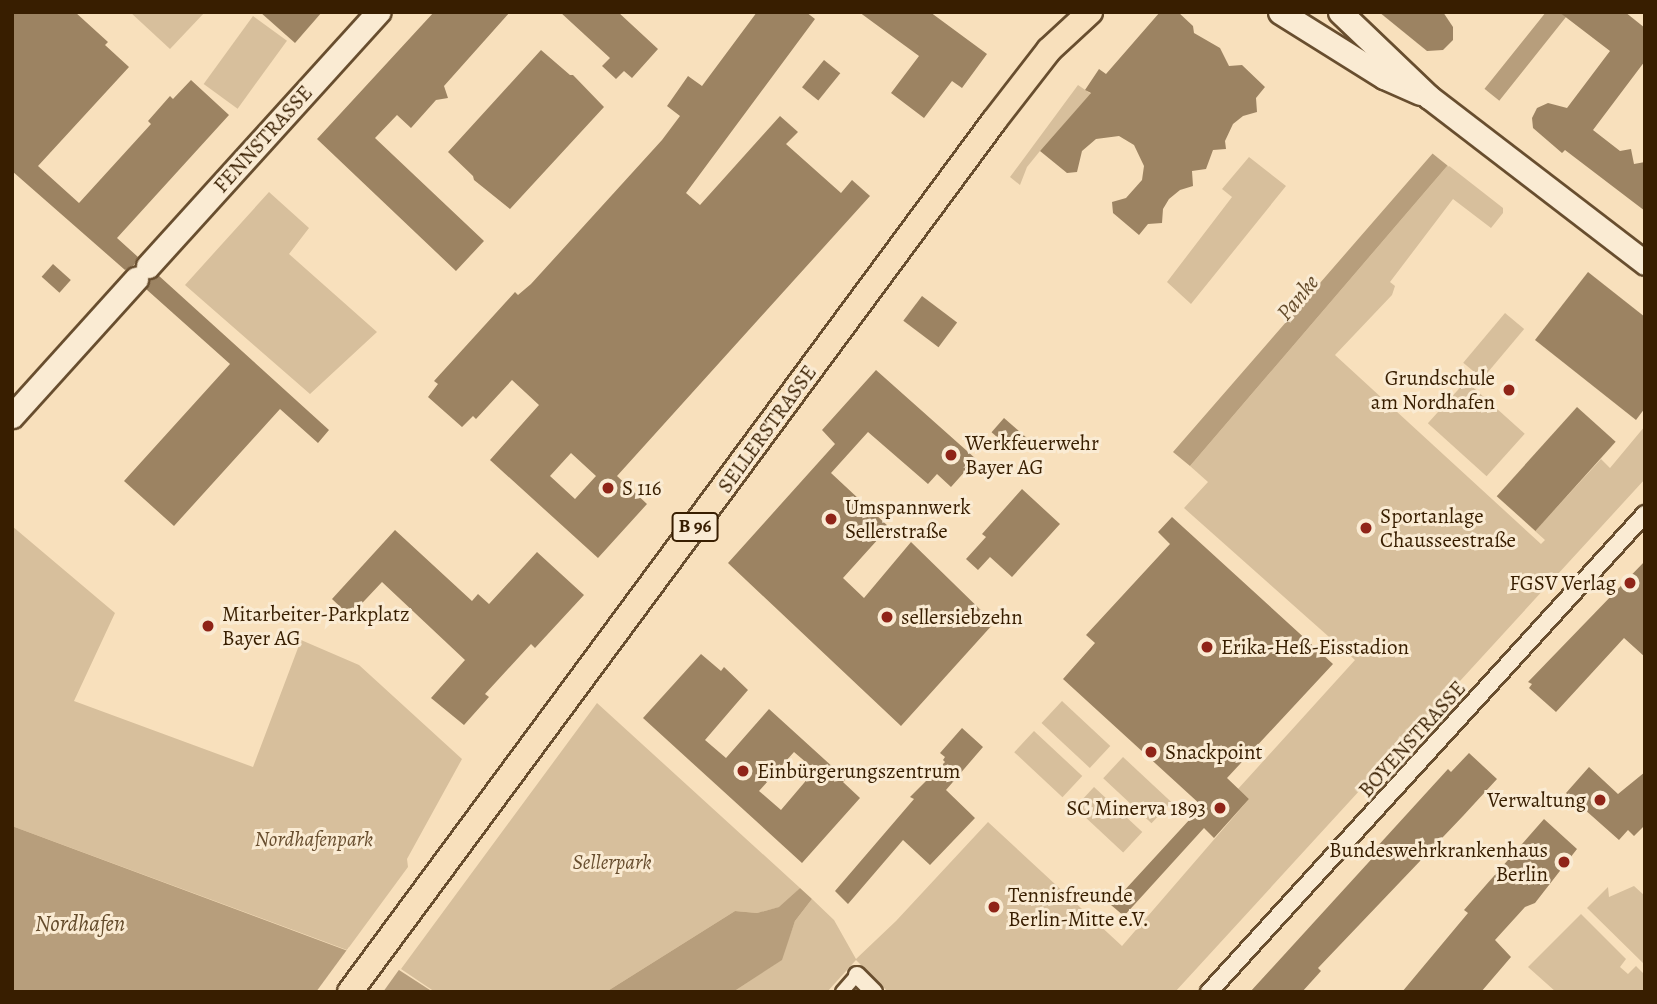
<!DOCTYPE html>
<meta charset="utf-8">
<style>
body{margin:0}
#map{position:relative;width:1657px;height:1004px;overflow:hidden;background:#f8e0bc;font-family:Alegreya,serif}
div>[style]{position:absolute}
.green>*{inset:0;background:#d7bf9c;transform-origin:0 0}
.water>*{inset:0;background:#b79e7c}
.pier>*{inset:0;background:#f8e0bc;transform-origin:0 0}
.building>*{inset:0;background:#9c8362;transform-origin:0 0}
.roads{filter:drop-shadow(2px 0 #684e2f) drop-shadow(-2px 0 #684e2f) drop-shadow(0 2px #684e2f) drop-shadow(0 -2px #684e2f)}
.pedestrian>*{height:12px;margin:-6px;padding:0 6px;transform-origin:6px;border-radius:6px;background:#faebd3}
.minor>*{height:16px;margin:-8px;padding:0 8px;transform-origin:8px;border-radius:8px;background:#faebd3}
.secondary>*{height:23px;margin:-11.5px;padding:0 11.5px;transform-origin:11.5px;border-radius:11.5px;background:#faebd3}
.primary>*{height:24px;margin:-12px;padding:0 12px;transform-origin:12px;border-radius:12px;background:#f8e0bc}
.dots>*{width:19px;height:19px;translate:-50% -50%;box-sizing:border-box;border:4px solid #faebd3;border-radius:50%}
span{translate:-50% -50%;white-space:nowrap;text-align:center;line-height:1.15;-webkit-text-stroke:6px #faebd3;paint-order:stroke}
.shield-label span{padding:2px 5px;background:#faebd3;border:2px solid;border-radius:5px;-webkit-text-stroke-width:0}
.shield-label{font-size:19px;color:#381e00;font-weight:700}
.street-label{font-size:21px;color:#381e00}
.poi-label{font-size:21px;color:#381e00}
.right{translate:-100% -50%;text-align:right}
.left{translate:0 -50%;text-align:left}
.park-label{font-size:21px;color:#684e2f;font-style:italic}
.water-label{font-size:23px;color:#644b2b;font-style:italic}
.frame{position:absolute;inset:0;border:14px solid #381e00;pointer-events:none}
</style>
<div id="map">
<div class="green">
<div style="clip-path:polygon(130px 12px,205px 12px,170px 49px)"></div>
<div style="left:253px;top:16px;width:42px;height:84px;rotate:36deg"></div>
<div style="clip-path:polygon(1078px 85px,1094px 96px,1089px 96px,1040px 151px,1027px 167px,1020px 185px,1010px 177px)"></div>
<div style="clip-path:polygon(1249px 157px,1286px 186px,1191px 304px,1167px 282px,1232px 197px,1222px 189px)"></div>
<div style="clip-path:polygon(1448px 165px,1503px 208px,1503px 213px,1491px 228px,1453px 199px,1390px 282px,1395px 286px,1392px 295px,1335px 355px,1541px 544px,1545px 540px,1535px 531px,1601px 459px,1610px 468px,1645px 426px,1645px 479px,1175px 992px,888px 992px,856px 960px,827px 992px,733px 992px,781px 960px,795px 921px,812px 899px,834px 920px,856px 959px,896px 921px,988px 822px,1122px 946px,1249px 799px,1238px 789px,1355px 660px,1184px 508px,1208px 482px,1190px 466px)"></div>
<div style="clip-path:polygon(269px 192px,309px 228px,289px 254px,377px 332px,310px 394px,185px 285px)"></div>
<div style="left:1505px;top:313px;width:25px;height:65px;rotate:40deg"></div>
<div style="left:1466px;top:381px;width:79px;height:57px;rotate:42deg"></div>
<div style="clip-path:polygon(12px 526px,115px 613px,74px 701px,253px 767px,301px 640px,359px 665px,462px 759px,407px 859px,408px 867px,347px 950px,12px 826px)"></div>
<div style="left:1062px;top:701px;width:66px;height:30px;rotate:43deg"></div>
<div style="clip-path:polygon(597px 703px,800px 888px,780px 907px,757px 913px,735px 911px,606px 992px,435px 992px,401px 969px)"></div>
<div style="left:1034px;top:731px;width:66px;height:29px;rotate:43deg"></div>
<div style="left:1123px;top:757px;width:66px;height:29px;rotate:43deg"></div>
<div style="left:1094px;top:787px;width:66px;height:28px;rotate:43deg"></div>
<div style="clip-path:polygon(1634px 886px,1645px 896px,1645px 965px,1587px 908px,1608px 887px,1609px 897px)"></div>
<div style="clip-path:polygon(1581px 914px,1626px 959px,1620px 967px,1628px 974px,1636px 966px,1645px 975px,1645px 992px,1556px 992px,1528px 967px)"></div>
</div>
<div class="water">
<div style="clip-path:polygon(1546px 12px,1570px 12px,1448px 165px,1190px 466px,1173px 452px,1433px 153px)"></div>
<div style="clip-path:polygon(12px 826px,399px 970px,433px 992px,12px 992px)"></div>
<div style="clip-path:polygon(800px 888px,812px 899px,795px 921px,782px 960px,733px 992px,606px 992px,735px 911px,757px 913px,779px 907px)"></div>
</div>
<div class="pier">
<div style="left:1481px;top:86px;width:26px;height:83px;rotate:39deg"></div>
<div style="clip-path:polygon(349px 947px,401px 967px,383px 992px,316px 992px)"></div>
</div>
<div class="building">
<div style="clip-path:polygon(12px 12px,75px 12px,108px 42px,105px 45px,129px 67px,38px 166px,79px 203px,151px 124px,148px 121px,170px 96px,173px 99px,191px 80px,229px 115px,117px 238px,138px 257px,134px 265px,125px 270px,12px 171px)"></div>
<div style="clip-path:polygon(260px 12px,322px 12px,295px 43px)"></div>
<div style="clip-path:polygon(434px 12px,510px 12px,444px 86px,448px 98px,436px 100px,411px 128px,397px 115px,375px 138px,484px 241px,456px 271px,317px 139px)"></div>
<div style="clip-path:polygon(560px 12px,618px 12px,658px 49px,632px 78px,624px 71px,616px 79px,602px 66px,610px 58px)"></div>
<div style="clip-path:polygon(evenodd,757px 12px,806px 12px,815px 19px,686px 193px,700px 205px,780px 116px,798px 132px,786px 144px,841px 193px,852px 180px,870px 196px,617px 476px,647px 504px,598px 558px,490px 460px,539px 405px,512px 380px,476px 419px,473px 416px,462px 427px,428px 397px,438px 384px,434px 381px,515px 292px,518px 295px,531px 284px,662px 140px,680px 116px,667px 106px,688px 76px,702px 86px,757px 12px,571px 453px,596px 476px,575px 499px,550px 476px,571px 453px)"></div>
<div style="clip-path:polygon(859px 12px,930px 12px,987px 54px,962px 88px,952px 81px,924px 118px,891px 93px,919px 56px)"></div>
<div style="clip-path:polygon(1160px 12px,1178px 12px,1193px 26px,1194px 33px,1220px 48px,1229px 66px,1242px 65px,1265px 87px,1256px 98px,1257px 112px,1243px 116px,1233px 124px,1225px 141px,1226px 149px,1213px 150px,1206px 169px,1192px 171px,1193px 186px,1180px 190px,1169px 199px,1163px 209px,1162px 223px,1148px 224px,1139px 235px,1113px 213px,1112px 202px,1126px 198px,1142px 180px,1144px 166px,1134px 145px,1119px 136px,1096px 139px,1082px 151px,1077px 172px,1067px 173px,1040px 151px,1091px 93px,1085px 90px,1099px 69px,1106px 74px)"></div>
<div style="clip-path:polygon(1379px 12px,1443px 12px,1453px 27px,1453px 40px,1443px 50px,1427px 51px)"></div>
<div style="clip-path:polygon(1559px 12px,1625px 12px,1645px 28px,1645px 61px,1593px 130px,1620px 151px,1631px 149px,1634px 164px,1645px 162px,1645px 211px,1565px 150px,1562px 153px,1533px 128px,1532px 118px,1537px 108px,1548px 103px,1567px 108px,1610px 51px)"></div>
<div style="clip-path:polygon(541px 50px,570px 75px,573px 75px,604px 107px,510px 209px,474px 180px,473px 176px,448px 152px)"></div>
<div style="left:824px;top:60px;width:21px;height:35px;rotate:39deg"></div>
<div style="left:53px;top:264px;width:24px;height:17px;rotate:42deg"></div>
<div style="clip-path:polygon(1588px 272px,1645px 317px,1645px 408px,1636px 420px,1535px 340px)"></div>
<div style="clip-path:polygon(158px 275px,329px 430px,318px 443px,280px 409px,174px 526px,124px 481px,230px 364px,146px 289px,150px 280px)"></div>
<div style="left:922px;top:296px;width:44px;height:31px;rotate:37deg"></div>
<div style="clip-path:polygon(876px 370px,976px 459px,951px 487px,937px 474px,928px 484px,868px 432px,831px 473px,889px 527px,843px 578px,864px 598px,911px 542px,994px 623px,901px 726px,728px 563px,835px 444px,822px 430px)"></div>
<div style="left:1577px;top:407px;width:52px;height:120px;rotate:42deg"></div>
<div style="left:1004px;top:418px;width:30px;height:19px;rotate:41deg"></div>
<div style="clip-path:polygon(1022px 489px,1060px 524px,1012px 577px,990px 557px,978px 570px,966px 559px,986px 537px,982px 534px)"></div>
<div style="clip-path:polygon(1172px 517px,1333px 664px,1227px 778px,1249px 799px,1214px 838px,1204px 828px,1124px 916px,1111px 905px,1202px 806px,1063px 679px,1095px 643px,1086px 635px,1170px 544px,1158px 532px)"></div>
<div style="clip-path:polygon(395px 530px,472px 601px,478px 594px,489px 604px,537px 552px,584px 595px,535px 648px,531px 644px,485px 694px,489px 697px,464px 725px,431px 698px,465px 660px,382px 582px,350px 616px,332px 599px)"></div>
<div style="clip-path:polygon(1645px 561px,1645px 657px,1624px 638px,1556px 712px,1529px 688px,1532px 684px,1528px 682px)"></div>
<div style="clip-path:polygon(evenodd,701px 654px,721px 671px,724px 667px,748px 690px,705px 740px,726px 758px,769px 709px,846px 779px,843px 782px,860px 798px,802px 863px,643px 718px,701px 654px,794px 752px,815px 770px,781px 810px,759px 791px,794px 752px)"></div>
<div style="clip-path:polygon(962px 728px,983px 747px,946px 790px,975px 818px,930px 865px,903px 840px,848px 904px,835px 891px,914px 799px,910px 797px,945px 762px,943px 760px,945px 757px,940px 753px)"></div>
<div style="clip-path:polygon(1469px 753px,1497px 779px,1463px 816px,1318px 968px,1321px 971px,1302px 992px,1250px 992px,1378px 852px,1375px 849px,1448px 769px,1451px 772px)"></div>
<div style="clip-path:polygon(1589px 767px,1618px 794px,1645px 772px,1645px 825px,1634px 836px,1628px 830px,1619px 840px,1566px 793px)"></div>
<div style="clip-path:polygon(1544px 819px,1577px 849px,1535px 903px,1525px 907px,1495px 940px,1511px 957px,1481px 992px,1402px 992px,1468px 913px,1464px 910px)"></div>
</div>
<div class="roads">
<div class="pedestrian">
<div style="left:842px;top:992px;width:23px;rotate:-49deg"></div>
</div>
<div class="minor">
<div style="left:857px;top:975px;width:24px;rotate:45deg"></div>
<div style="left:1209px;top:992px;width:647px;rotate:-47.63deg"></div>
</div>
<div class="secondary">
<div style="left:1280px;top:12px;width:123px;rotate:32deg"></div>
<div style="left:1384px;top:77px;width:39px;rotate:24deg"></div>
<div style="left:1340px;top:12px;width:123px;rotate:43.7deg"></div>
<div style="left:1429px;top:97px;width:272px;rotate:37.5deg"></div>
<div style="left:148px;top:266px;width:343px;rotate:-47.8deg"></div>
<div style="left:12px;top:416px;width:185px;rotate:-47.9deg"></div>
</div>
<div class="primary">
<div style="left:350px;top:992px;width:1083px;rotate:-53.52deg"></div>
<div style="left:994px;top:121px;width:90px;rotate:-52.2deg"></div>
<div style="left:1049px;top:50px;width:56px;rotate:-42.8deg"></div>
</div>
</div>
<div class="dots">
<div style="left:1509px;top:390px;background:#8f2418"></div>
<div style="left:951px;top:455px;background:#8f2418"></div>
<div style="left:608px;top:488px;background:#8f2418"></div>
<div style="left:831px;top:519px;background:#8f2418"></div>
<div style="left:1366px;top:528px;background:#8f2418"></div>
<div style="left:1630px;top:583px;background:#8f2418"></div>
<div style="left:887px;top:617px;background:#8f2418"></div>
<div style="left:208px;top:626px;background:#8f2418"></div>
<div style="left:1207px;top:647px;background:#8f2418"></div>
<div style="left:1151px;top:752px;background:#8f2418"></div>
<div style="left:743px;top:771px;background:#8f2418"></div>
<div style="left:1600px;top:800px;background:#8f2418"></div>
<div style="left:1220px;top:808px;background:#8f2418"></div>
<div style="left:1564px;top:862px;background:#8f2418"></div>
<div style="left:994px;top:907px;background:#8f2418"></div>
</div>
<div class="shield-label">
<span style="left:695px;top:527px">B 96</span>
</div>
<div class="street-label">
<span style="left:263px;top:139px;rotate:-48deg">FENNSTRASSE</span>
<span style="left:767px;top:429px;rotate:-54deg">SELLERSTRASSE</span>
<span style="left:1412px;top:739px;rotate:-48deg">BOYENSTRASSE</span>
</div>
<div class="poi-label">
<span class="right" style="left:1495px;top:390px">Grundschule<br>am Nordhafen</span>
<span class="left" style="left:965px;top:455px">Werkfeuerwehr<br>Bayer AG</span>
<span class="left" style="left:622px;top:488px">S 116</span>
<span class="left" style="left:845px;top:519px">Umspannwerk<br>Sellerstraße</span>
<span class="left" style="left:1380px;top:528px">Sportanlage<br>Chausseestraße</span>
<span class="right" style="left:1616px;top:583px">FGSV Verlag</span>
<span class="left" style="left:222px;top:626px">Mitarbeiter-Parkplatz<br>Bayer AG</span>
<span class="left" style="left:901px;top:617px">sellersiebzehn</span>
<span class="left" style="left:1221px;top:647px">Erika-Heß-Eisstadion</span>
<span class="left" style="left:1165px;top:752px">Snackpoint</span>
<span class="left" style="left:757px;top:771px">Einbürgerungszentrum</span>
<span class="right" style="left:1586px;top:800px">Verwaltung</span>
<span class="right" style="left:1206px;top:808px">SC Minerva 1893</span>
<span class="right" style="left:1548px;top:862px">Bundeswehrkrankenhaus<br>Berlin</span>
<span class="left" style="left:1008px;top:907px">Tennisfreunde<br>Berlin-Mitte e.V.</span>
</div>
<div class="park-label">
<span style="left:314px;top:839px">Nordhafenpark</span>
<span style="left:612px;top:862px">Sellerpark</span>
</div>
<div class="water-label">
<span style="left:1298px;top:298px;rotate:-50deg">Panke</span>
<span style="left:80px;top:924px">Nordhafen</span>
</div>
<div class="frame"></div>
</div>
